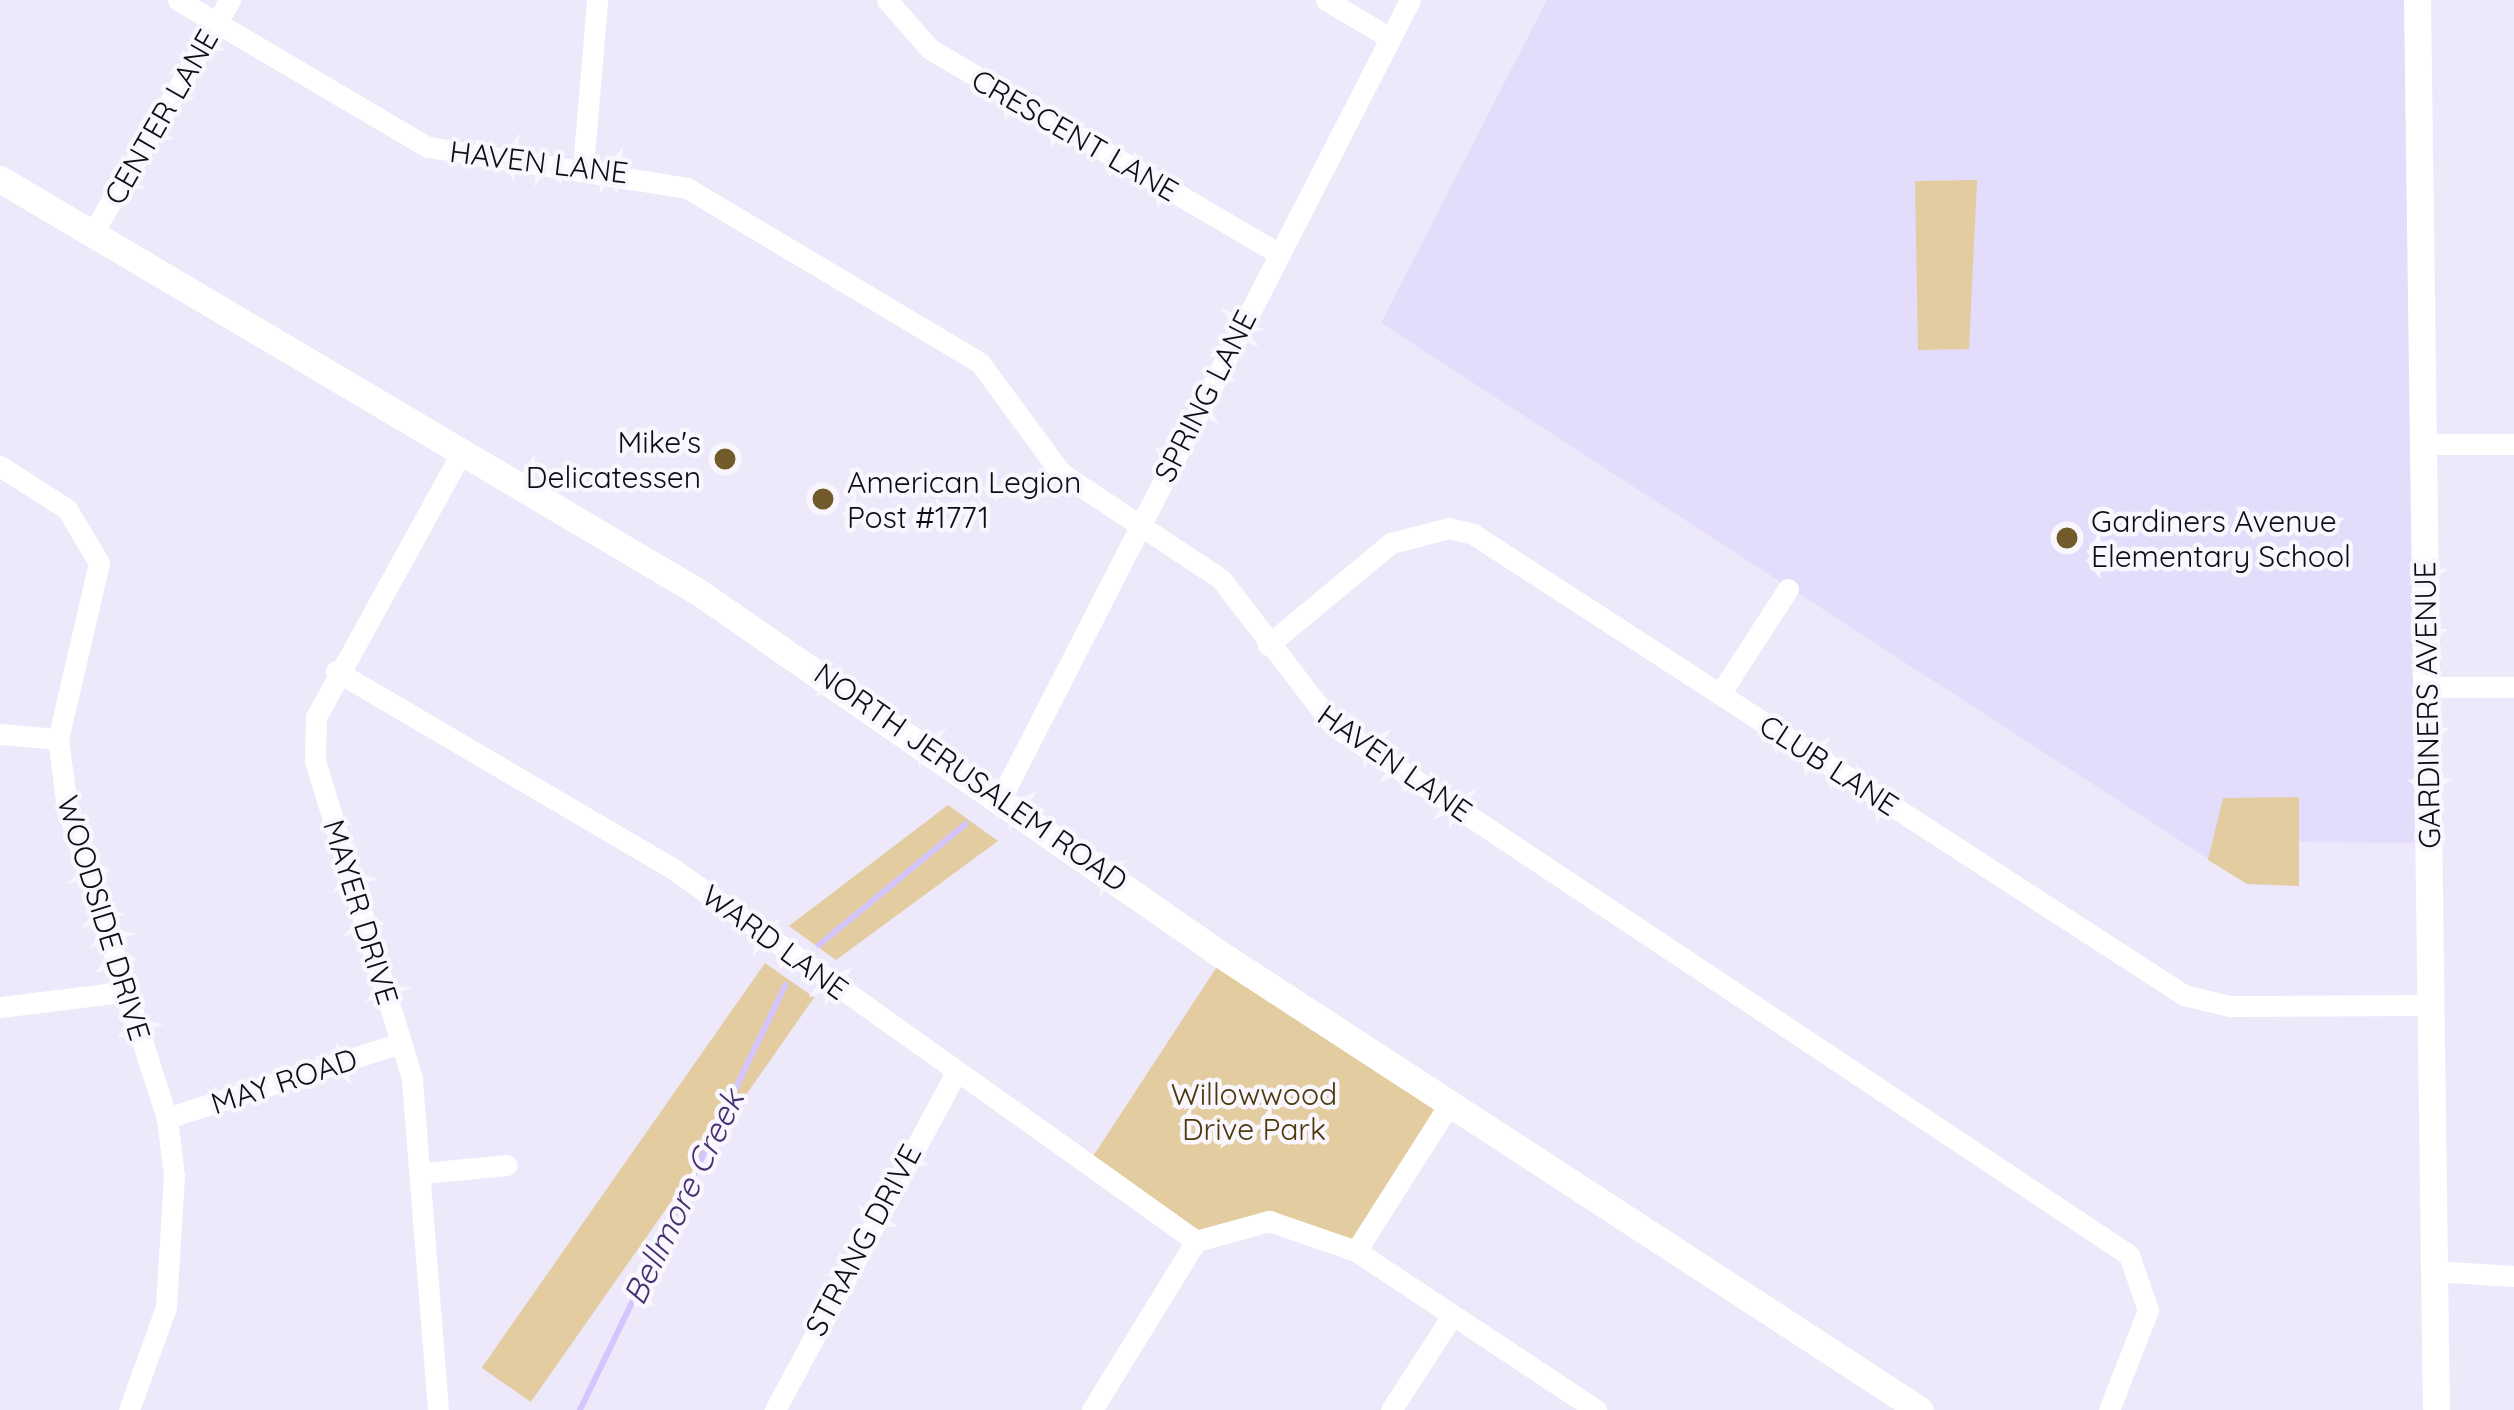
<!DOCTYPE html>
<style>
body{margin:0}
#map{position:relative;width:2514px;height:1410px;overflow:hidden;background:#ede8fa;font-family:Quicksand,sans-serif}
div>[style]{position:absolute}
.built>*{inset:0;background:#e4dcfb}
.green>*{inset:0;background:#e2cca0;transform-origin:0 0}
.stream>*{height:6px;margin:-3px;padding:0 3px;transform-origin:3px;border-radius:3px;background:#d5c5fd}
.minor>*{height:21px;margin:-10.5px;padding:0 10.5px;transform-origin:10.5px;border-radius:10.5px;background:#fff}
.major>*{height:27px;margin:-13.5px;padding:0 13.5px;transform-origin:13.5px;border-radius:13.5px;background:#fff}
.dots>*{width:33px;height:33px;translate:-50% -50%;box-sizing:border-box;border:6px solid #f9f7fd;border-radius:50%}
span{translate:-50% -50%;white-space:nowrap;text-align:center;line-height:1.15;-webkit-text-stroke:9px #f9f7fd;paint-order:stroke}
.street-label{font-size:30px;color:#0f0c16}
.poi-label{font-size:30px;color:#0f0c16}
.right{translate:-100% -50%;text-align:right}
.left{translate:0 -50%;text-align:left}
.park-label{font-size:30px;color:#4c380b}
.water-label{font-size:33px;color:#472f70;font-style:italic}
</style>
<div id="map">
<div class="built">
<div style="clip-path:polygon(1547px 0,2414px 0,2426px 843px,2299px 842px,2299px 886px,2247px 884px,1381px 323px)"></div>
</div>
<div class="green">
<div style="clip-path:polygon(1977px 180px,1969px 349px,1918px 350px,1915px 181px)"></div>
<div style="clip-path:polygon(2299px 797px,2299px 886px,2247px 884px,2208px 860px,2223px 798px)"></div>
<div style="clip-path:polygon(948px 805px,998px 841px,836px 960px,789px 926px)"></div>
<div style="clip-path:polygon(1222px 959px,1446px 1107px,1358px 1249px,1302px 1224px,1196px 1240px,1088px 1164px)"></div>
<div style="left:765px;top:963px;width:60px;height:494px;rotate:35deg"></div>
</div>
<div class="stream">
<div style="left:819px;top:945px;width:190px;rotate:-39.5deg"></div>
<div style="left:580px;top:1410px;width:472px;rotate:-64.2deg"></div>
</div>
<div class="minor">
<div style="left:178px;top:0;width:290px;rotate:30.5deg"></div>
<div style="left:428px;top:147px;width:262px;rotate:9deg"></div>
<div style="left:687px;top:188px;width:341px;rotate:30.8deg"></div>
<div style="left:980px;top:363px;width:137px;rotate:53.6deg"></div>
<div style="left:1061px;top:473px;width:192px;rotate:33.5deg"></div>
<div style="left:1221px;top:579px;width:185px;rotate:52.5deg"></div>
<div style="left:1334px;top:726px;width:955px;rotate:33.64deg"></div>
<div style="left:2129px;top:1255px;width:58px;rotate:70.9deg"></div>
<div style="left:2148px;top:1310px;width:107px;rotate:111.3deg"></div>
<div style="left:887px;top:0;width:65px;rotate:48.7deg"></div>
<div style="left:930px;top:49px;width:405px;rotate:30.4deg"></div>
<div style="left:1326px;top:0;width:74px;rotate:30.7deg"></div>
<div style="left:583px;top:168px;width:169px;rotate:-85.2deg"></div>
<div style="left:92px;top:234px;width:272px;rotate:-59.5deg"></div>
<div style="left:2423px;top:444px;width:91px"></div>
<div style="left:0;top:466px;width:80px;rotate:32.7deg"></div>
<div style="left:67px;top:509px;width:63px;rotate:59.3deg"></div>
<div style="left:99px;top:563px;width:181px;rotate:103.1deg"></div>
<div style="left:58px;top:739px;width:69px;rotate:82.5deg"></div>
<div style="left:67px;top:807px;width:327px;rotate:72.2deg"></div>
<div style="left:167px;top:1118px;width:58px;rotate:83.1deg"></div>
<div style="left:174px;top:1176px;width:131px;rotate:93.5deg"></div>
<div style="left:166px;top:1307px;width:109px;rotate:109.8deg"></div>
<div style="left:1268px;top:645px;width:160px;rotate:-39.7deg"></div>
<div style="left:1391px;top:543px;width:60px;rotate:-14.5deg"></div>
<div style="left:1449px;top:528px;width:25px;rotate:14deg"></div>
<div style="left:1473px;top:534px;width:847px;rotate:32.96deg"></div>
<div style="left:2184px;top:995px;width:46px;rotate:13.7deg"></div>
<div style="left:2229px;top:1006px;width:201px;rotate:-0.3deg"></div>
<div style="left:336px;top:671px;width:389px;rotate:30.4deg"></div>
<div style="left:672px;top:868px;width:643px;rotate:35.44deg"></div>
<div style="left:2428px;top:687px;width:86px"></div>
<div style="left:1720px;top:694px;width:125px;rotate:-57.1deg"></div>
<div style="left:0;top:734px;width:58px;rotate:4.9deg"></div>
<div style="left:1003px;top:794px;width:892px;rotate:-62.86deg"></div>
<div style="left:0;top:1007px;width:124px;rotate:-7deg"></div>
<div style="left:167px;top:1118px;width:245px;rotate:-17.8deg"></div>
<div style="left:424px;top:1173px;width:83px;rotate:-5.5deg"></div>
<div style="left:1356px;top:1251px;width:172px;rotate:-57.6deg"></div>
<div style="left:2433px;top:1271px;width:81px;rotate:3.5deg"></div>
<div style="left:438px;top:1410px;width:333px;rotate:-94.5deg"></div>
<div style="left:412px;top:1078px;width:332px;rotate:-107deg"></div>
<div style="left:315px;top:760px;width:43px;rotate:-88.7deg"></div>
<div style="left:316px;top:717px;width:305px;rotate:-61.2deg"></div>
<div style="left:775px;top:1410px;width:383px;rotate:-61.8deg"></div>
<div style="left:1092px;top:1410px;width:198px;rotate:-58.4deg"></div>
<div style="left:1196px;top:1241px;width:76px;rotate:-15.3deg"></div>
<div style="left:1269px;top:1221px;width:92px;rotate:19deg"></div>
<div style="left:1356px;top:1251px;width:288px;rotate:33.5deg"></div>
<div style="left:1391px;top:1410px;width:112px;rotate:-57deg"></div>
</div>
<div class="major">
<div style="left:2417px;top:0;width:1410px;rotate:89.23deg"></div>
<div style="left:0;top:179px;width:813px;rotate:30.6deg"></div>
<div style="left:700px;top:593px;width:633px;rotate:34.77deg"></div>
<div style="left:1220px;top:954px;width:835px;rotate:33.08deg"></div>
</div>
<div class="dots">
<div style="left:725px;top:459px;background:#715b2a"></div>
<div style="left:823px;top:499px;background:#715b2a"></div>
<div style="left:2067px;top:538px;background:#715b2a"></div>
</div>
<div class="street-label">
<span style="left:161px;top:117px;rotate:-60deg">CENTER LANE</span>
<span style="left:1075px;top:135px;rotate:30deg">CRESCENT LANE</span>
<span style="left:539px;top:162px;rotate:7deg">HAVEN LANE</span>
<span style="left:1205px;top:396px;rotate:-63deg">SPRING LANE</span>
<span style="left:2427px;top:705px;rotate:-91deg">GARDINERS AVENUE</span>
<span style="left:1395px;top:763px;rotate:35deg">HAVEN LANE</span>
<span style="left:1829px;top:765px;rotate:33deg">CLUB LANE</span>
<span style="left:971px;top:777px;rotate:35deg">NORTH JERUSALEM ROAD</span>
<span style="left:361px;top:912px;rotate:73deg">MAYER DRIVE</span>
<span style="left:104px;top:918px;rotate:73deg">WOODSIDE DRIVE</span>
<span style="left:775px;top:942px;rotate:36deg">WARD LANE</span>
<span style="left:284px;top:1081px;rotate:-18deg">MAY ROAD</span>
<span style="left:863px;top:1240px;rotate:-62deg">STRANG DRIVE</span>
</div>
<div class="poi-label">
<span class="right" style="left:701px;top:459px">Mike's<br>Delicatessen</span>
<span class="left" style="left:847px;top:499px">American Legion<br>Post #1771</span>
<span class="left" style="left:2091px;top:538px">Gardiners Avenue<br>Elementary School</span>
</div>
<div class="park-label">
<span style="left:1254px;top:1111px">Willowwood<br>Drive Park</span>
</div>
<div class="water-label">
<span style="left:683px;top:1197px;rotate:-64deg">Bellmore Creek</span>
</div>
</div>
